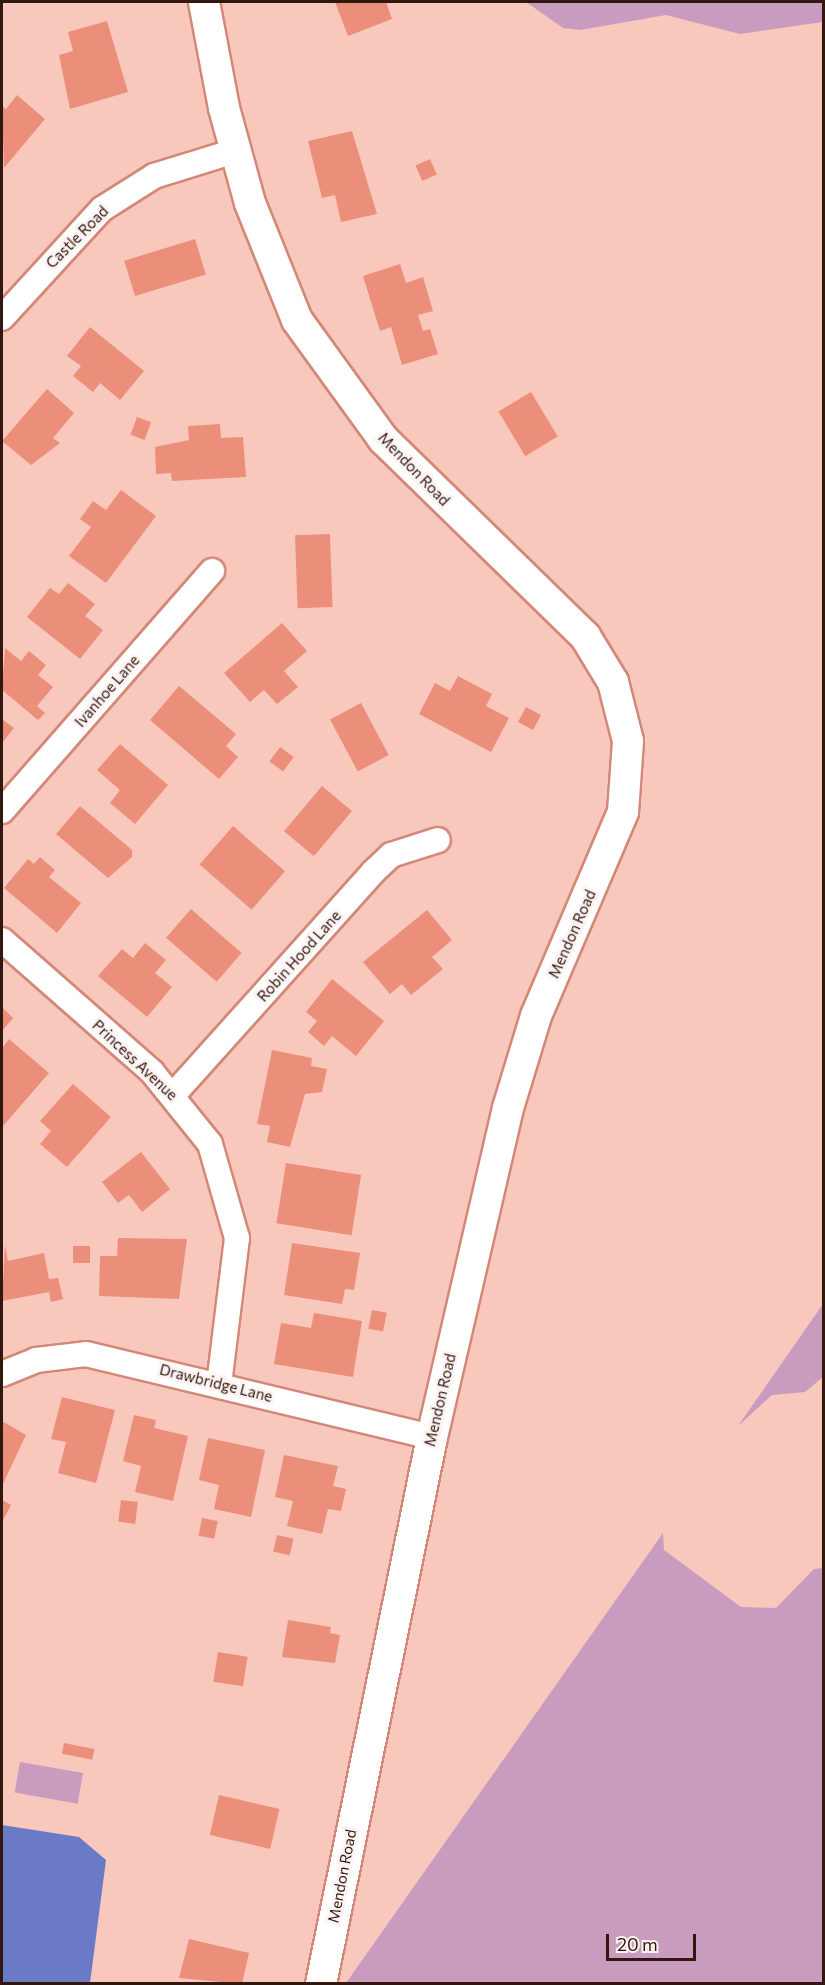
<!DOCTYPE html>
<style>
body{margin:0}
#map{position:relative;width:825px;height:1985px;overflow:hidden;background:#f8c8bd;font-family:Commissioner,sans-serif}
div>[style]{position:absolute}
.green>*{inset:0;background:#c99bbf;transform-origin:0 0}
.water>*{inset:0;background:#6a7ac7}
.building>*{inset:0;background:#ec8f7a;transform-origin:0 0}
.roads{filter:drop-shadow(2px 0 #d38877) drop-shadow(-2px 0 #d38877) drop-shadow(0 2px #d38877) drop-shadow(0 -2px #d38877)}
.minor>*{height:24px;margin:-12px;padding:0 12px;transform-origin:12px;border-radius:12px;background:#fff}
.tertiary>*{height:30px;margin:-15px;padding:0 15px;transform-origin:15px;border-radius:15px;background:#fff}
span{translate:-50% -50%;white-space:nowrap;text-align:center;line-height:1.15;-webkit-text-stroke:6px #fcf4f2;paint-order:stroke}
.street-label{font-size:15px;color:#321610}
.frame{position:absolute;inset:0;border:3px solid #321610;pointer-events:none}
.scale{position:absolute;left:606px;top:1934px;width:90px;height:27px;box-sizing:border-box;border:3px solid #321610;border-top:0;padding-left:8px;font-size:18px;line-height:21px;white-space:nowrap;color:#321610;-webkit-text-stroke:4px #fcf4f2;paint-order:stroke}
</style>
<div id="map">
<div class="green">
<div style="clip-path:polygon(526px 2px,823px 2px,823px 22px,740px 34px,666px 15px,580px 30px,563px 28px)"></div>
<div style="clip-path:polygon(823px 1304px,823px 1377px,805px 1392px,772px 1395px,738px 1426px)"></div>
<div style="clip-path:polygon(663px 1533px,664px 1550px,741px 1607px,776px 1608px,814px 1569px,823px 1568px,823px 1983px,346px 1983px)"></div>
<div style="left:20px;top:1762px;width:64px;height:31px;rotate:10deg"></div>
</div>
<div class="water">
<div style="clip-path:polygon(2px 1825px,79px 1837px,106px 1860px,90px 1983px,2px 1983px)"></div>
</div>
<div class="building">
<div style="clip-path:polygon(335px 2px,386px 2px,392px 19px,348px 36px)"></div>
<div style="clip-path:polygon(107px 21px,128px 92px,70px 109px,59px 55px,73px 51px,68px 32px)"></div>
<div style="clip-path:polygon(17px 95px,45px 119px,4px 168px,2px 106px,6px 109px)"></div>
<div style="clip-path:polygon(352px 131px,377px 214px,341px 222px,335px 195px,322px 198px,308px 141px)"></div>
<div style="left:430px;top:159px;width:17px;height:16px;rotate:66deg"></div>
<div style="left:195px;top:239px;width:37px;height:74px;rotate:73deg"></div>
<div style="clip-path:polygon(400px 264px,406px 283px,423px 277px,433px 311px,418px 315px,423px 331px,430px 329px,438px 354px,402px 365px,391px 327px,380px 331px,363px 276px)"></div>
<div style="clip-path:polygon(90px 327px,144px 371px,120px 400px,100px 383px,93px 392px,73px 376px,81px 366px,67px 356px)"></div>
<div style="clip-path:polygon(47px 389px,74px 413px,53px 438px,60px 443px,31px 465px,2px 441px)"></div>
<div style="left:531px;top:392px;width:52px;height:38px;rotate:59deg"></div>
<div style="left:137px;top:417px;width:15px;height:19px;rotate:20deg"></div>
<div style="clip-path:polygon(220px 424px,221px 438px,243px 437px,246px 477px,172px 481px,171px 473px,156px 474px,155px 447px,189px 440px,188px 426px)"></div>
<div style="clip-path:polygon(121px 490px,156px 516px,106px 583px,69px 556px,91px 527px,80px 519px,93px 501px,106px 510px)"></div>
<div style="left:330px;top:534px;width:73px;height:35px;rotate:88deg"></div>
<div style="clip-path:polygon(68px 583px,95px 604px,85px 616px,103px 630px,80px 659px,27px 617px,50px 588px,59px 594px)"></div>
<div style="clip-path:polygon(282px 623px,307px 651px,284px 671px,298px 687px,277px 704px,264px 690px,250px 702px,224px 673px)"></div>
<div style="clip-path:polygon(5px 648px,21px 661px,29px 651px,46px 665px,38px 675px,53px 687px,37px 706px,45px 713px,38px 720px,2px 690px)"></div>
<div style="clip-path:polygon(458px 676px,492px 694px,486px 706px,509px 718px,491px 752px,419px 714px,435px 683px,450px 691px)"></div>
<div style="clip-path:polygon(179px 686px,236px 734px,226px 746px,238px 757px,219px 779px,150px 720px)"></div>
<div style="left:361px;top:703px;width:59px;height:35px;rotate:62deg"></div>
<div style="left:526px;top:707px;width:17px;height:17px;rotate:28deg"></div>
<div style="clip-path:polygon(2px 719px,14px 728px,2px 743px)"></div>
<div style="clip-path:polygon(120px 744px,168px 785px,135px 824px,110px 803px,120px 790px,97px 770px)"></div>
<div style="left:280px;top:747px;width:17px;height:18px;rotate:36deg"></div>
<div style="left:322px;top:786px;width:39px;height:59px;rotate:40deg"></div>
<div style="clip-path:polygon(80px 806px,132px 850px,132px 857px,108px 878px,56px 834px)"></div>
<div style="left:233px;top:826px;width:69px;height:51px;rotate:41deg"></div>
<div style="clip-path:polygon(40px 857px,55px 870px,49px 877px,81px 903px,57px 933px,4px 888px,28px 859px,34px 864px)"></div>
<div style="left:191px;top:909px;width:67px;height:38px;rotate:41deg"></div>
<div style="clip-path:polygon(427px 910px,452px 940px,432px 957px,443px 969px,411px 995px,402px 984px,390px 994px,363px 962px)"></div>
<div style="clip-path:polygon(145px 943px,166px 960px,155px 973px,172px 987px,147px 1017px,98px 976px,122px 949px,133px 958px)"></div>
<div style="clip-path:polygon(332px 979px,384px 1021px,356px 1056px,332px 1036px,324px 1046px,308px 1032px,317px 1021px,306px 1012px)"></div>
<div style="clip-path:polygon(2px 1007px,13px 1018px,2px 1031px)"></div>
<div style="clip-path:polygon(9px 1039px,49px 1073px,3px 1126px,2px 1048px)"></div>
<div style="clip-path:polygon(272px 1050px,312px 1058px,311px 1066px,327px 1069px,322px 1092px,305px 1094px,290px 1147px,267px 1142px,270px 1126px,257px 1124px)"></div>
<div style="clip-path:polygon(73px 1084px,111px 1117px,67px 1167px,40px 1144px,51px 1131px,40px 1121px)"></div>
<div style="clip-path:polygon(141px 1152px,170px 1189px,142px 1212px,129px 1195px,118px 1203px,102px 1182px)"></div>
<div style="left:286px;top:1163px;width:76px;height:61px;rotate:9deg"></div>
<div style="clip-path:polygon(118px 1238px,187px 1239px,179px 1299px,99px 1296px,100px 1256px,117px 1256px)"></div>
<div style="clip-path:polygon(292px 1243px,360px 1253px,354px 1290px,345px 1289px,342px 1304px,284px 1295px)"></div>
<div style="clip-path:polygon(5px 1245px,8px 1261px,44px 1253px,49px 1279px,58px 1278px,63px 1299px,51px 1302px,49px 1292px,2px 1301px)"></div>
<div style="left:73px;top:1246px;width:17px;height:17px"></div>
<div style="left:372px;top:1310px;width:15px;height:19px;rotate:11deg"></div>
<div style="clip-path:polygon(314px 1313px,362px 1321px,353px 1377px,274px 1364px,281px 1323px,311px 1328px)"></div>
<div style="clip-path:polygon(62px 1397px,115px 1410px,96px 1483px,58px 1473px,66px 1442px,51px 1439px)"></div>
<div style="clip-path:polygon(134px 1415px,156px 1420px,154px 1428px,188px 1436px,173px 1501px,135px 1492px,141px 1466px,123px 1461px)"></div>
<div style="clip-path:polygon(2px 1421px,26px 1435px,2px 1486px)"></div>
<div style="clip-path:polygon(208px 1438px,265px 1450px,251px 1517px,214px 1509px,219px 1485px,199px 1480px)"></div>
<div style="clip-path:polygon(284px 1455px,338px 1466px,333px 1486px,346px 1489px,341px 1511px,328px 1509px,322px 1534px,287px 1526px,293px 1501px,275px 1497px)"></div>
<div style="clip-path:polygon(2px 1500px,11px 1505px,2px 1522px)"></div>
<div style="left:121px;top:1500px;width:17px;height:22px;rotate:7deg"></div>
<div style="left:202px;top:1518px;width:16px;height:18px;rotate:11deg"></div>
<div style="left:277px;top:1535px;width:17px;height:17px;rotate:13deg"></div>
<div style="clip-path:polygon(288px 1620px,331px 1627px,330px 1633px,340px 1635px,335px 1663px,282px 1657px)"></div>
<div style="left:218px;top:1652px;width:30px;height:30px;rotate:9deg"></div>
<div style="left:64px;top:1743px;width:31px;height:11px;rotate:11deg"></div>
<div style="left:219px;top:1795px;width:62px;height:41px;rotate:13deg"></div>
<div style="clip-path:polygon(189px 1939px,249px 1953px,242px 1984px,179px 1978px)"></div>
</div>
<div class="roads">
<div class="minor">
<div style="left:2px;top:318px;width:148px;rotate:-47.5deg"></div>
<div style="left:102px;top:209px;width:62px;rotate:-32.4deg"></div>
<div style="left:154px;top:176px;width:85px;rotate:-17.2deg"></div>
<div style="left:2px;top:811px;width:319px;rotate:-48.8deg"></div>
<div style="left:2px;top:940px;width:200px;rotate:41.3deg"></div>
<div style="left:152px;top:1072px;width:92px;rotate:51.1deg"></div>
<div style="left:210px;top:1144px;width:98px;rotate:74deg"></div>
<div style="left:237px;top:1238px;width:147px;rotate:97deg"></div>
<div style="left:174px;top:1094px;width:298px;rotate:-48.1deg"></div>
<div style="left:373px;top:872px;width:25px;rotate:-43deg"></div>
<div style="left:391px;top:855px;width:49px;rotate:-17.7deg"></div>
<div style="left:2px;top:1374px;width:37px;rotate:-22deg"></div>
<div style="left:36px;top:1360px;width:50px;rotate:-6.8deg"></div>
<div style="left:86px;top:1354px;width:356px;rotate:13.5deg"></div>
</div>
<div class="tertiary">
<div style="left:204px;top:2px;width:108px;rotate:79.3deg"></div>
<div style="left:224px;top:108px;width:98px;rotate:74.7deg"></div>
<div style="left:250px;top:203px;width:126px;rotate:68.1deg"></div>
<div style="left:297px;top:320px;width:147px;rotate:54.1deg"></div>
<div style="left:383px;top:439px;width:282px;rotate:44.3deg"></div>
<div style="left:585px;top:636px;width:54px;rotate:58.7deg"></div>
<div style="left:613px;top:682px;width:61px;rotate:75.7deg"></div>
<div style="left:628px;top:741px;width:71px;rotate:94deg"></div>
<div style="left:623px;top:812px;width:222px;rotate:113.1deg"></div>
<div style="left:536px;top:1016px;width:96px;rotate:106.9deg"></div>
<div style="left:508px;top:1108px;width:338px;rotate:103deg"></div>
<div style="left:432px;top:1437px;width:558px;rotate:101.47deg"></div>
</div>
</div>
<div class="street-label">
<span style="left:77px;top:237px;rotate:-45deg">Castle Road</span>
<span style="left:414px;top:469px;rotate:46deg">Mendon Road</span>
<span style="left:107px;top:691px;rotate:-49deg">Ivanhoe Lane</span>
<span style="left:572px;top:934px;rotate:-66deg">Mendon Road</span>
<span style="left:299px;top:956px;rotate:-48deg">Robin Hood Lane</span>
<span style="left:135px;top:1060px;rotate:43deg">Princess Avenue</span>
<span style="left:216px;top:1383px;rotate:14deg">Drawbridge Lane</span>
<span style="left:440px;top:1400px;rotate:-77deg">Mendon Road</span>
<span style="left:342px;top:1876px;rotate:-79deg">Mendon Road</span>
</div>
<div class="frame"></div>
<div class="scale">20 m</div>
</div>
